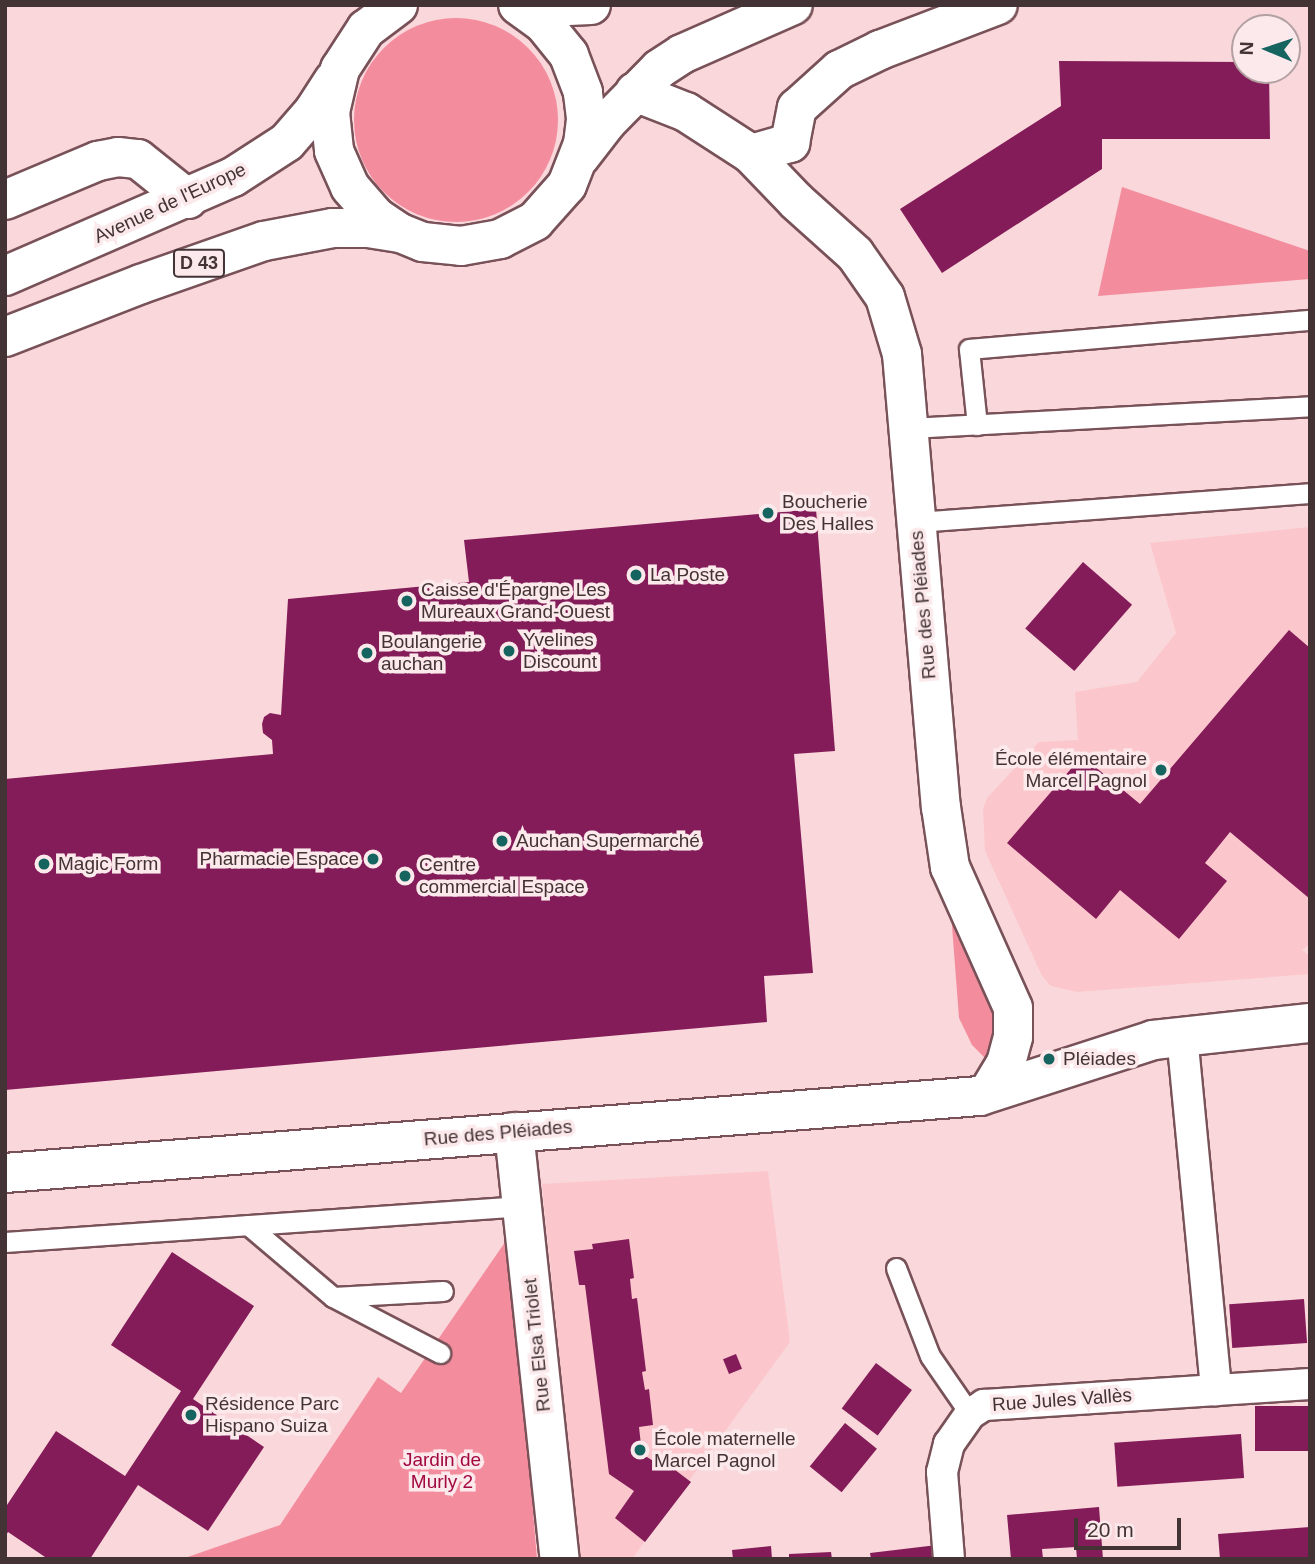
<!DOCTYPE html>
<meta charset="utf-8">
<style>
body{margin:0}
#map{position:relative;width:1315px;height:1564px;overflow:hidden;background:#fad7db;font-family:Helvetica,sans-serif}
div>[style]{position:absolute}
.built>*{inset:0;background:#fbc7cd}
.green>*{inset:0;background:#f38d9e}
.round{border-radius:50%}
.building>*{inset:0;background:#831c58;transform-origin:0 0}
.roads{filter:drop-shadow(2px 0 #785258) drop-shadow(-2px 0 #785258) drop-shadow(0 2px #785258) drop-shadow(0 -2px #785258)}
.service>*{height:19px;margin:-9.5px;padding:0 9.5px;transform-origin:9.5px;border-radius:9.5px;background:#fff}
.pedestrian>*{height:30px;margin:-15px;padding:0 15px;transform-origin:15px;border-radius:15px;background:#fff}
.minor>*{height:38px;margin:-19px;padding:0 19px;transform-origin:19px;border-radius:19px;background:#fff}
.primary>*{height:38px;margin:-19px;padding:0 19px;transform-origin:19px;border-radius:19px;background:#fff}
.dots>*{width:19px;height:19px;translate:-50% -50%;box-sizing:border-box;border:4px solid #fbe9eb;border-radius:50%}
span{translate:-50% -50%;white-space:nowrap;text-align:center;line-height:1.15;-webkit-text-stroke:7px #fbe9eb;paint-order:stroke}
.shield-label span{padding:2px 5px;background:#fbe9eb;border:2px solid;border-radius:5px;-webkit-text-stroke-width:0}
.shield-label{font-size:18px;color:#443335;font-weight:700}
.street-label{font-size:19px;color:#443335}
.poi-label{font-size:19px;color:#443335}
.left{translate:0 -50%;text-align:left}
.right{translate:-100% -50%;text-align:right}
.park-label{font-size:19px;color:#a20941}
.frame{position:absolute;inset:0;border:7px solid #443335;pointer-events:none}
.north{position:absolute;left:1231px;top:14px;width:70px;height:70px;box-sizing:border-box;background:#fbe9eb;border:2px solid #b2a0a2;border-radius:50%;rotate:272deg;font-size:19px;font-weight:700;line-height:28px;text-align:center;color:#443335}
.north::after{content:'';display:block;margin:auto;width:24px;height:32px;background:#156460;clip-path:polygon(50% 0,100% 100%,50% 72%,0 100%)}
.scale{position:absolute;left:1074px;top:1518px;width:107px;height:32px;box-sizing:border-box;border:4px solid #443335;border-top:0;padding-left:9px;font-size:21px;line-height:24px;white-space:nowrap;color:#443335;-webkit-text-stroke:5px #fbe9eb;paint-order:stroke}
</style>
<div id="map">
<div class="built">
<div style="clip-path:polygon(1310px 527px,1310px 944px,1302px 950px,1310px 956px,1310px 974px,1077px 992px,1051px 986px,1042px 976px,985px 851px,983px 809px,987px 798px,1039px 742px,1078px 740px,1075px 692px,1137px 682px,1176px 633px,1150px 543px)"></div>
<div style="clip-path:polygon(768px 1171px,790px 1342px,632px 1559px,580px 1559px,542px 1184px)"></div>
</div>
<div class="green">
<div class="round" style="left:354px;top:18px;width:204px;height:204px"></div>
<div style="clip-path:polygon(1122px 187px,1310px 251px,1310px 279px,1098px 296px)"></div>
<div style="clip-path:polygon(951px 913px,1001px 1016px,988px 1061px,972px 1045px,959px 1018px)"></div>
<div style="clip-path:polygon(510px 1235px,537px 1559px,182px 1559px,280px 1525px,378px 1377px,401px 1393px)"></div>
</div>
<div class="building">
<div style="clip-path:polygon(1059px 61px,1245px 62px,1245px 70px,1269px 70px,1270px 139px,1102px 139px,1102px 169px,942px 273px,900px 209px,1061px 106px)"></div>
<div style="clip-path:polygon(816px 509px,835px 751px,794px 754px,813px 973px,764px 976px,767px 1022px,5px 1090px,5px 779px,273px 754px,272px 740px,263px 733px,262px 724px,264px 717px,270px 713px,281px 715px,288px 599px,469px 582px,464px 540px)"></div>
<div style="left:1083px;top:562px;width:65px;height:88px;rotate:41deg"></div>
<div style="clip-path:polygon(1289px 630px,1310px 648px,1310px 899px,1230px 832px,1205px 863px,1227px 881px,1179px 939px,1120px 890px,1096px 919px,1007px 843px,1082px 756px,1140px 804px)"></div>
<div style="clip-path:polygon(629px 1239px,634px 1278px,630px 1279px,632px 1299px,637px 1298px,646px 1371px,642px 1372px,645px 1390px,649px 1389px,653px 1425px,639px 1427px,642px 1454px,655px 1462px,658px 1457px,691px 1482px,645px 1542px,615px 1518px,634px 1491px,609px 1474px,585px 1285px,579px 1285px,574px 1251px,593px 1249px,592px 1244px)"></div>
<div style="clip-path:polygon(172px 1252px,254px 1306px,193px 1399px,264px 1447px,208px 1531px,138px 1485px,90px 1559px,48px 1559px,8px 1532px,5px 1537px,5px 1508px,56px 1431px,125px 1476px,181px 1391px,111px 1345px)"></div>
<div style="left:1304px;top:1299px;width:44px;height:75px;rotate:86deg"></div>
<div style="left:736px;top:1354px;width:16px;height:14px;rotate:68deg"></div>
<div style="left:876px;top:1363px;width:45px;height:57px;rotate:37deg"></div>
<div style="left:1310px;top:1406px;width:45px;height:55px;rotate:90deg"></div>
<div style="left:845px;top:1423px;width:41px;height:56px;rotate:39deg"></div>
<div style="left:1241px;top:1434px;width:44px;height:127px;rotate:86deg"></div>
<div style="clip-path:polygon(1099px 1507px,1103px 1559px,1077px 1559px,1076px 1547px,1042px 1549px,1043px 1559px,1011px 1559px,1007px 1515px)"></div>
<div style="clip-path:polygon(1310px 1527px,1310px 1559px,1220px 1559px,1218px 1534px)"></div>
<div style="clip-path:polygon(937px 1545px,938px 1559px,871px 1559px,870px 1553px)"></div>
<div style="clip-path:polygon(771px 1546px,772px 1559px,733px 1559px,732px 1550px)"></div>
<div style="clip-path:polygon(831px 1552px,832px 1559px,789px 1559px,789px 1554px)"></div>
</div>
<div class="roads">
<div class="service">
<div style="left:977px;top:425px;width:76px;rotate:-96deg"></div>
<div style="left:969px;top:349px;width:342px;rotate:-4.9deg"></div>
<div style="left:910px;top:428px;width:401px;rotate:-3.1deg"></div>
<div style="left:916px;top:522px;width:395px;rotate:-4.2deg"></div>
<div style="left:248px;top:1225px;width:111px;rotate:40.3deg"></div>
<div style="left:333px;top:1297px;width:110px;rotate:-3.1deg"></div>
<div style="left:5px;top:1242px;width:518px;rotate:-3.98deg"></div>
<div style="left:896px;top:1268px;width:94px;rotate:68.9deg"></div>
<div style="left:930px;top:1356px;width:70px;rotate:55.4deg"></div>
<div style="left:333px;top:1297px;width:121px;rotate:27.6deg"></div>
</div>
<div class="pedestrian">
<div style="left:1182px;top:1035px;width:357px;rotate:84.5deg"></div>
<div style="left:949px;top:1559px;width:87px;rotate:-94.6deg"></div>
<div style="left:942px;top:1472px;width:29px;rotate:-76deg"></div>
<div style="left:949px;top:1444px;width:37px;rotate:-55deg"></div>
<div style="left:970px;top:1414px;width:17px;rotate:-33deg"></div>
<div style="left:984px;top:1405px;width:327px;rotate:-3.7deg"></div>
</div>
<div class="minor">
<div style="left:635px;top:92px;width:55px;rotate:21.4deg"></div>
<div style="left:686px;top:112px;width:77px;rotate:32.9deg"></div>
<div style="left:751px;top:154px;width:65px;rotate:46.2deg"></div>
<div style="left:796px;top:201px;width:79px;rotate:41.9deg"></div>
<div style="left:855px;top:254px;width:52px;rotate:55.1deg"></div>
<div style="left:885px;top:297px;width:59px;rotate:73.4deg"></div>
<div style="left:902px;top:354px;width:455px;rotate:85.1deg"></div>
<div style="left:941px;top:807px;width:61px;rotate:81.5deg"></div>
<div style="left:950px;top:867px;width:154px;rotate:65.9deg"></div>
<div style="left:1013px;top:1008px;width:29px;rotate:90deg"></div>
<div style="left:1013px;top:1037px;width:27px;rotate:105deg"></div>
<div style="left:1006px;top:1063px;width:33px;rotate:121deg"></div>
<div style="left:751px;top:154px;width:41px;rotate:-15.8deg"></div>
<div style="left:790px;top:143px;width:36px;rotate:-79deg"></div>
<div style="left:797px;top:108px;width:57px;rotate:-42.1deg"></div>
<div style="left:839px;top:70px;width:46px;rotate:-26deg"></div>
<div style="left:880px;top:50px;width:126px;rotate:-20.9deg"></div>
<div style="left:5px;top:200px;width:101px;rotate:-22.8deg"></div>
<div style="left:98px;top:161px;width:20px;rotate:-11deg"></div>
<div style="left:118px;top:157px;width:20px;rotate:6deg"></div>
<div style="left:138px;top:159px;width:64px;rotate:38.7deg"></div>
<div style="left:514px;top:1132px;width:429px;rotate:83.9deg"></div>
<div style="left:5px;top:1173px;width:978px;rotate:-4.52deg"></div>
<div style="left:980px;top:1096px;width:182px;rotate:-17.9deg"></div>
<div style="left:1153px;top:1040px;width:158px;rotate:-6.2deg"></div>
</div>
<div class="primary">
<div style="left:398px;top:5px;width:40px;rotate:143deg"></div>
<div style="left:366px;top:29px;width:48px;rotate:123deg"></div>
<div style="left:340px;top:69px;width:44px;rotate:103.1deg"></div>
<div style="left:330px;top:112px;width:39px;rotate:84deg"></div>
<div style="left:334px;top:151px;width:39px;rotate:66deg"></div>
<div style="left:350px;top:187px;width:40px;rotate:49deg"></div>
<div style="left:376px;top:217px;width:27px;rotate:34deg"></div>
<div style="left:398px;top:232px;width:27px;rotate:22deg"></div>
<div style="left:423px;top:242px;width:38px;rotate:6deg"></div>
<div style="left:461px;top:246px;width:40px;rotate:-10deg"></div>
<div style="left:500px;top:239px;width:39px;rotate:-27deg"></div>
<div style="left:535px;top:221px;width:48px;rotate:-48.4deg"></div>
<div style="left:567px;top:185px;width:44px;rotate:-68.7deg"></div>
<div style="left:583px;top:144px;width:26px;rotate:-83deg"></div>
<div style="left:586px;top:118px;width:26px;rotate:-97deg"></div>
<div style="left:583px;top:92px;width:40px;rotate:-111deg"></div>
<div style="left:569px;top:55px;width:40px;rotate:-129deg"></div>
<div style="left:544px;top:24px;width:32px;rotate:-144deg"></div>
<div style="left:523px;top:8px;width:68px;rotate:-2.5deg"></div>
<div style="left:580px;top:157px;width:44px;rotate:-52.4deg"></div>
<div style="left:607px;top:122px;width:74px;rotate:-45.5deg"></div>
<div style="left:659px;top:69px;width:27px;rotate:-33deg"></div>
<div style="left:682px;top:54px;width:121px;rotate:-23.8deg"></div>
<div style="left:5px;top:276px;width:249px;rotate:-23.5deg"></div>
<div style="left:233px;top:177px;width:64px;rotate:-32.9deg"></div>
<div style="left:287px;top:142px;width:40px;rotate:-49deg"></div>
<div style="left:313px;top:112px;width:38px;rotate:-57deg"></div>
<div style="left:5px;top:337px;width:146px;rotate:-21.3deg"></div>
<div style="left:141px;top:284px;width:130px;rotate:-19.3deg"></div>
<div style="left:264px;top:241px;width:70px;rotate:-10.7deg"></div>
<div style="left:333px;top:228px;width:35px"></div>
<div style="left:368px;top:228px;width:32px;rotate:9deg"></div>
</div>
</div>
<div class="dots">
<div style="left:768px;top:513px;background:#156460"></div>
<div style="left:636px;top:575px;background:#156460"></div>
<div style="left:407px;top:601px;background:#156460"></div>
<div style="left:509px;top:651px;background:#156460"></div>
<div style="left:367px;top:653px;background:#156460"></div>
<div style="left:1161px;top:770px;background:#156460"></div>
<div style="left:502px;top:841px;background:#156460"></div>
<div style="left:373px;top:859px;background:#156460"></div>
<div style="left:44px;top:864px;background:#156460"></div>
<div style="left:405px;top:876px;background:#156460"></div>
<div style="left:1049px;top:1059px;background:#156460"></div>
<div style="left:191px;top:1415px;background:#156460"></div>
<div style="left:640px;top:1450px;background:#156460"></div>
</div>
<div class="shield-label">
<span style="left:199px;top:263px">D 43</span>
</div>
<div class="street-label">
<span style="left:170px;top:203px;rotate:-25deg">Avenue de l'Europe</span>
<span style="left:923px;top:605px;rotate:-95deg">Rue des Pléiades</span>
<span style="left:498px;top:1133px;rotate:-5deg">Rue des Pléiades</span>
<span style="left:537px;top:1345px;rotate:-96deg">Rue Elsa Triolet</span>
<span style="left:1062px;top:1400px;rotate:-4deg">Rue Jules Vallès</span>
</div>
<div class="poi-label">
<span class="left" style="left:782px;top:513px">Boucherie<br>Des Halles</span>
<span class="left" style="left:650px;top:575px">La Poste</span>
<span class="left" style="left:421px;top:601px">Caisse d'Épargne Les<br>Mureaux Grand-Ouest</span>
<span class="left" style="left:523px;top:651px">Yvelines<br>Discount</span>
<span class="left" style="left:381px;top:653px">Boulangerie<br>auchan</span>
<span class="right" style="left:1147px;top:770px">École élémentaire<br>Marcel Pagnol</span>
<span class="left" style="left:516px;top:841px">Auchan Supermarché</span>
<span class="right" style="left:359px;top:859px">Pharmacie Espace</span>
<span class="left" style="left:58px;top:864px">Magic Form</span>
<span class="left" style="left:419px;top:876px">Centre<br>commercial Espace</span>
<span class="left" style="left:1063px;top:1059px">Pléiades</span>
<span class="left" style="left:205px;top:1415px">Résidence Parc<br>Hispano Suiza</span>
<span class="left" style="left:654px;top:1450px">École maternelle<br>Marcel Pagnol</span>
</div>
<div class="park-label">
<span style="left:442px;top:1471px">Jardin de<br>Murly 2</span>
</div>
<div class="frame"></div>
<div class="north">N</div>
<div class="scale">20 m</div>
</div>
